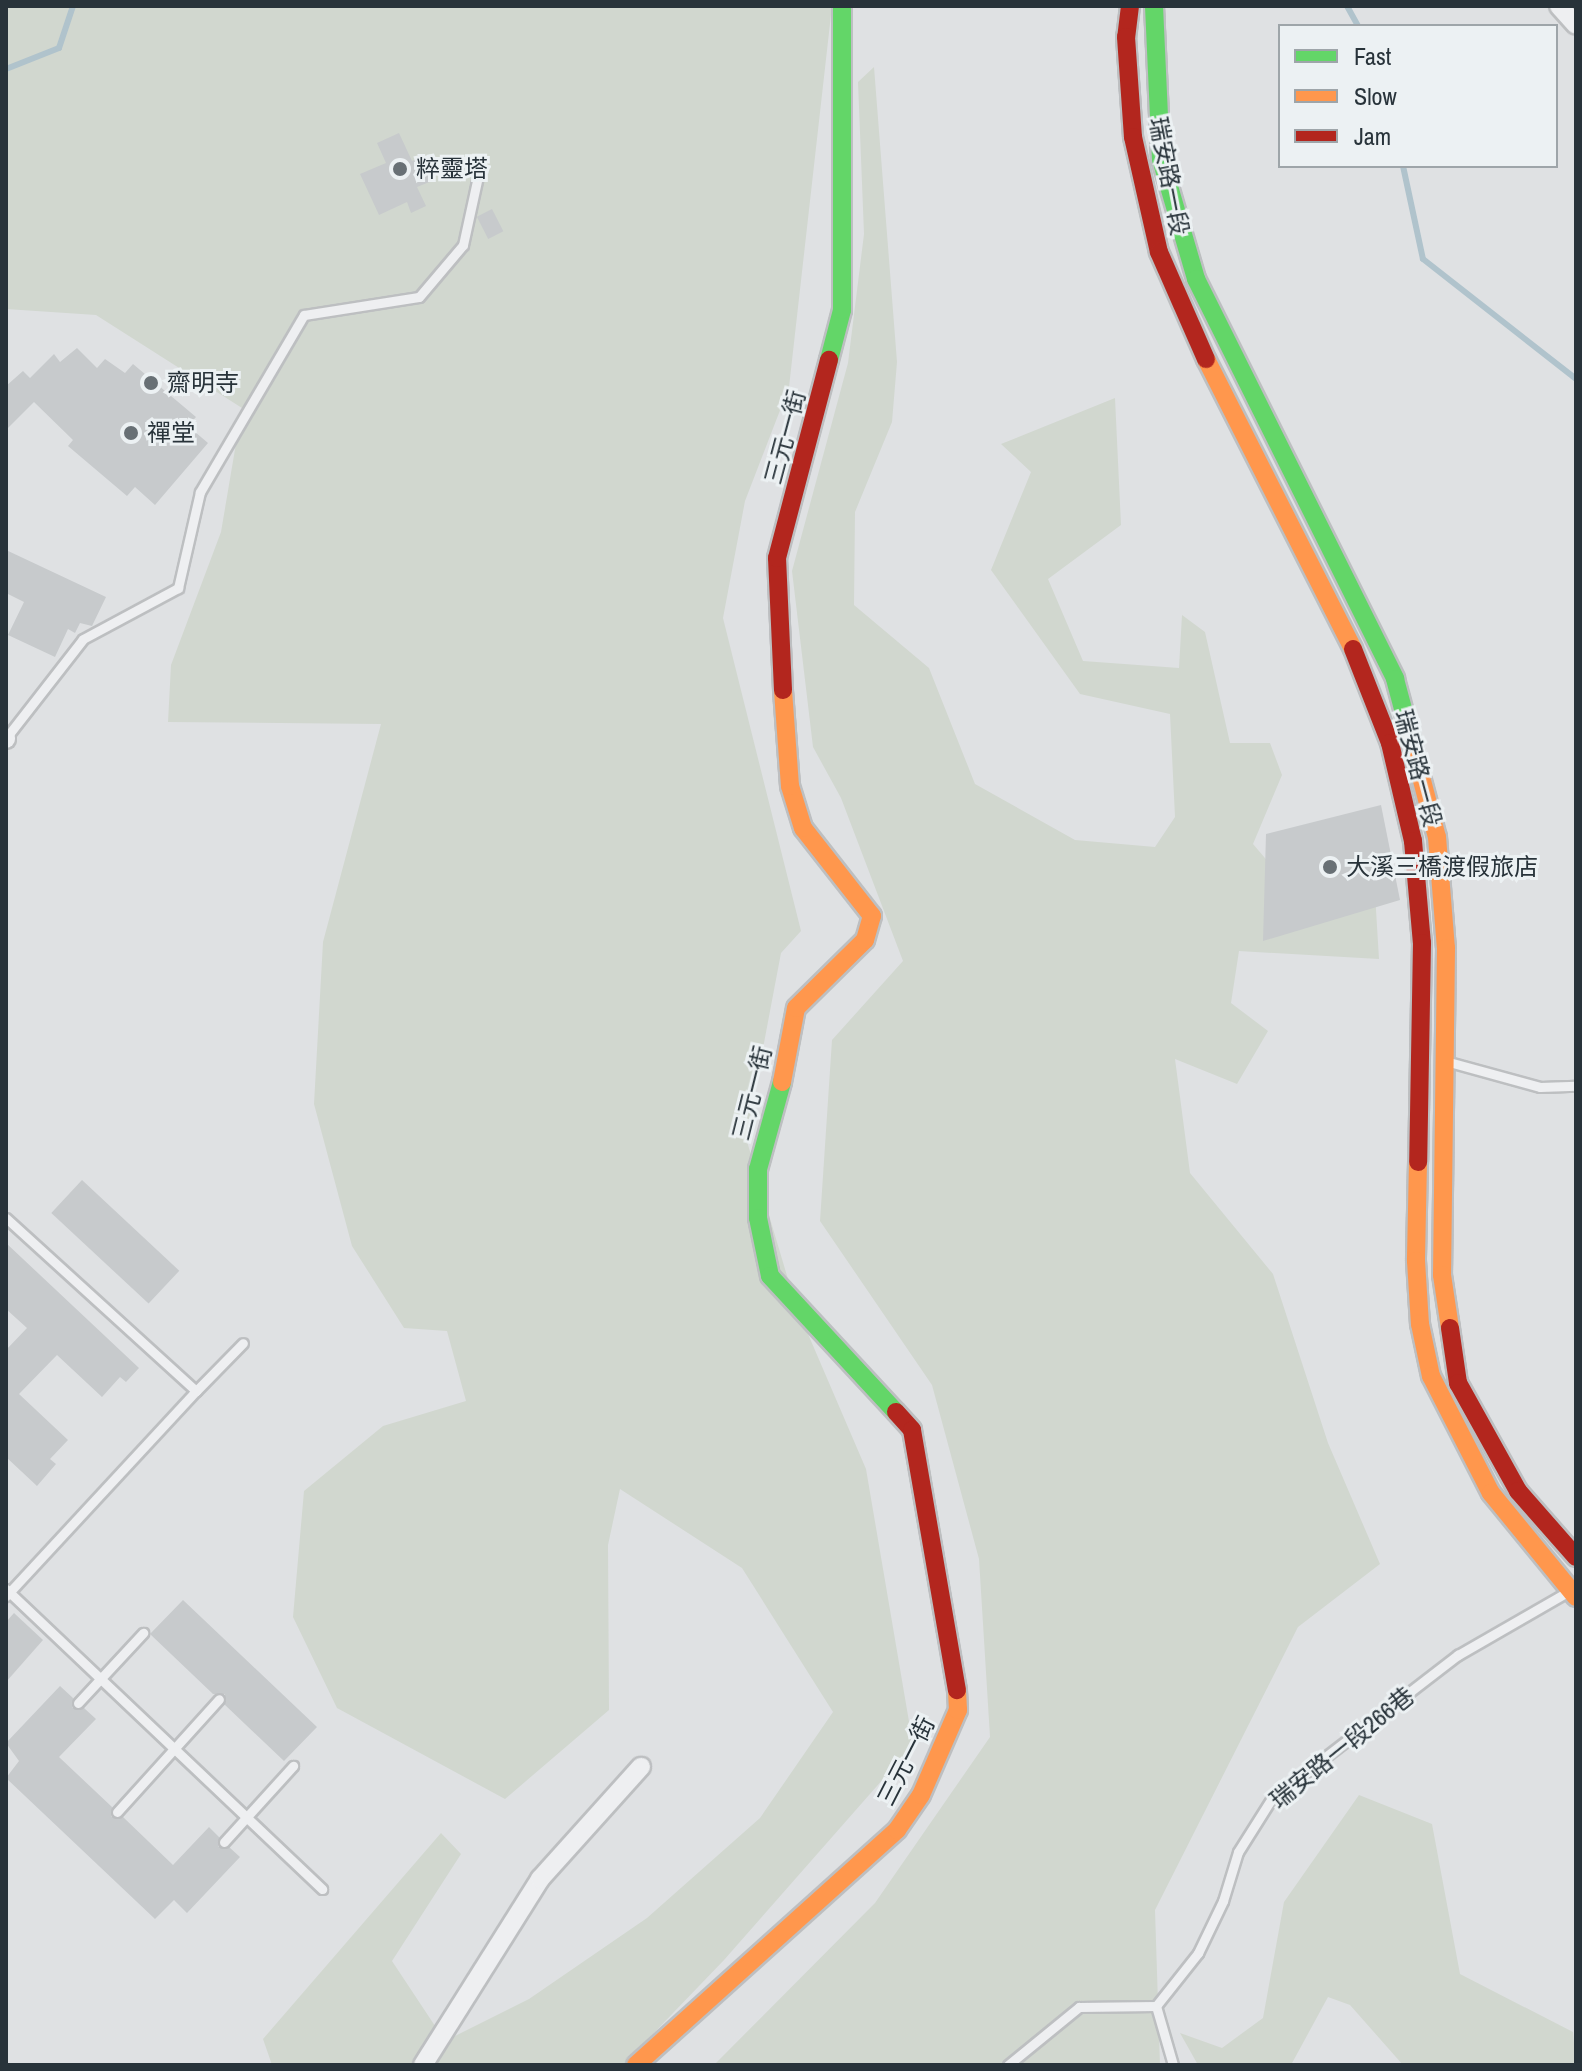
<!DOCTYPE html>
<meta charset="utf-8">
<style>
body{margin:0}
#map{position:relative;width:1582px;height:2071px;overflow:hidden;background:#dfe1e3;font-family:"Archivo Narrow","Noto Sans TC",sans-serif}
div>[style]{position:absolute}
.green>*{inset:0;background:#d1d7cf}
.stream>*{height:6px;margin:-3px;padding:0 3px;transform-origin:3px;border-radius:3px;background:#b0c3cc}
.building>*{inset:0;background:#c7cacc;transform-origin:0 0}
.roads{filter:drop-shadow(2px 0 #bdbfc1) drop-shadow(-2px 0 #bdbfc1) drop-shadow(0 2px #bdbfc1) drop-shadow(0 -2px #bdbfc1)}
.lane>*{height:9px;margin:-4.5px;padding:0 4.5px;transform-origin:4.5px;border-radius:4.5px;background:#eeeff1}
.street>*{height:18px;margin:-9px;padding:0 9px;transform-origin:9px;border-radius:9px;background:#eeeff1}
.fast>*{height:18px;margin:-9px;padding:0 9px;transform-origin:9px;border-radius:9px;background:#63d668}
.slow>*{height:18px;margin:-9px;padding:0 9px;transform-origin:9px;border-radius:9px;background:#ff974d}
.jam>*{height:18px;margin:-9px;padding:0 9px;transform-origin:9px;border-radius:9px;background:#b3261e}
.dots>*{width:22px;height:22px;translate:-50% -50%;box-sizing:border-box;border:4px solid #ecf1f3;border-radius:50%}
span{translate:-50% -50%;white-space:nowrap;text-align:center;line-height:1.15;-webkit-text-stroke:6px #ecf1f3;paint-order:stroke}
.poi-label{font-size:24px;color:#28333a}
.left{translate:0 -50%;text-align:left}
.street-label{font-size:24px;color:#28333a}
.frame{position:absolute;inset:0;border:8px solid #28333a;pointer-events:none}
.legend{position:absolute;left:1278px;top:24px;width:280px;height:144px;box-sizing:border-box;background:#ecf1f3;border:2px solid #9ea5a9;margin:0;padding:10px 14px;list-style:none;font-size:24px;color:#28333a}
.legend li{display:flex;align-items:center;gap:16px;height:40px}
.legend b{width:40px;border:2px solid #9ea5a9}
</style>
<div id="map">
<div class="green">
<div style="clip-path:polygon(6px 6px,832px 6px,789px 387px,745px 501px,723px 618px,801px 931px,781px 953px,746px 1138px,796px 1306px,866px 1469px,913px 1745px,724px 1960px,623px 2065px,272px 2065px,263px 2039px,441px 1833px,461px 1854px,392px 1961px,445px 2041px,529px 1999px,647px 1918px,760px 1818px,833px 1712px,742px 1568px,620px 1489px,608px 1545px,609px 1710px,505px 1799px,337px 1708px,293px 1617px,304px 1491px,383px 1426px,466px 1401px,447px 1331px,404px 1328px,352px 1246px,314px 1104px,323px 942px,381px 724px,168px 722px,171px 665px,221px 532px,242px 408px,96px 315px,6px 309px)"></div>
<div style="clip-path:polygon(874px 67px,897px 362px,892px 422px,855px 512px,854px 605px,929px 668px,975px 784px,1075px 840px,1155px 847px,1175px 817px,1170px 714px,1080px 694px,991px 570px,1031px 472px,1001px 444px,1115px 398px,1121px 525px,1048px 579px,1083px 661px,1179px 668px,1182px 615px,1205px 632px,1230px 743px,1270px 743px,1282px 775px,1253px 844px,1270px 864px,1372px 844px,1379px 959px,1239px 951px,1231px 1003px,1268px 1031px,1237px 1084px,1175px 1059px,1190px 1173px,1273px 1274px,1328px 1443px,1380px 1564px,1298px 1627px,1155px 1910px,1160px 2065px,714px 2065px,875px 1903px,990px 1737px,979px 1559px,932px 1385px,820px 1221px,832px 1040px,903px 961px,841px 798px,813px 747px,792px 571px,848px 363px,864px 234px,858px 82px)"></div>
<div style="clip-path:polygon(1359px 1795px,1432px 1824px,1460px 1974px,1573px 2032px,1576px 2065px,1403px 2065px,1350px 2005px,1328px 1997px,1291px 2065px,1198px 2065px,1180px 2033px,1222px 2048px,1263px 2018px,1284px 1902px)"></div>
</div>
<div class="stream">
<div style="left:1347px;top:6px;width:23px;rotate:61deg"></div>
<div style="left:6px;top:69px;width:57px;rotate:-21.6deg"></div>
<div style="left:59px;top:48px;width:44px;rotate:-71.6deg"></div>
<div style="left:1403px;top:166px;width:95px;rotate:77.9deg"></div>
<div style="left:1423px;top:259px;width:194px;rotate:38.1deg"></div>
</div>
<div class="building">
<div style="clip-path:polygon(399px 133px,412px 161px,421px 157px,432px 181px,417px 187px,426px 206px,411px 213px,407px 202px,379px 215px,360px 174px,386px 163px,377px 143px)"></div>
<div style="left:492px;top:209px;width:25px;height:17px;rotate:63deg"></div>
<div style="clip-path:polygon(77px 348px,97px 368px,105px 359px,125px 373px,133px 364px,196px 417px,188px 426px,208px 443px,155px 505px,135px 487px,127px 496px,68px 446px,73px 440px,34px 402px,6px 430px,6px 386px,23px 371px,30px 378px,54px 354px,60px 362px)"></div>
<div style="clip-path:polygon(6px 550px,106px 597px,92px 626px,80px 623px,75px 633px,68px 629px,55px 657px,8px 635px,24px 602px,6px 593px)"></div>
<div style="clip-path:polygon(1381px 805px,1400px 900px,1263px 941px,1266px 834px)"></div>
<div style="left:82px;top:1180px;width:133px;height:45px;rotate:43deg"></div>
<div style="clip-path:polygon(6px 1243px,139px 1368px,126px 1382px,120px 1377px,102px 1397px,57px 1355px,19px 1394px,68px 1440px,50px 1459px,56px 1464px,37px 1486px,6px 1457px,6px 1350px,27px 1328px,6px 1309px)"></div>
<div style="clip-path:polygon(183px 1600px,317px 1727px,284px 1761px,224px 1704px,225px 1694px,213px 1694px,150px 1634px)"></div>
<div style="clip-path:polygon(14px 1613px,43px 1640px,6px 1682px,6px 1622px)"></div>
<div style="clip-path:polygon(60px 1686px,73px 1698px,72px 1708px,84px 1708px,96px 1719px,59px 1757px,112px 1807px,111px 1817px,123px 1817px,173px 1865px,209px 1827px,219px 1837px,218px 1847px,229px 1847px,240px 1857px,187px 1913px,174px 1900px,155px 1919px,6px 1778px,19px 1761px,6px 1743px)"></div>
</div>
<div class="roads">
<div class="lane">
<div style="left:6px;top:738px;width:125px;rotate:-52.1deg"></div>
<div style="left:83px;top:639px;width:108px;rotate:-28.2deg"></div>
<div style="left:178px;top:588px;width:98px;rotate:-77.1deg"></div>
<div style="left:200px;top:492px;width:205px;rotate:-59.6deg"></div>
<div style="left:304px;top:315px;width:116px;rotate:-8.9deg"></div>
<div style="left:419px;top:297px;width:68px;rotate:-49.8deg"></div>
<div style="left:463px;top:245px;width:80px;rotate:-77.7deg"></div>
<div style="left:1449px;top:1062px;width:94px;rotate:15.4deg"></div>
<div style="left:1540px;top:1087px;width:36px;rotate:-2deg"></div>
<div style="left:6px;top:1218px;width:257px;rotate:42.3deg"></div>
<div style="left:196px;top:1391px;width:67px;rotate:-45.6deg"></div>
<div style="left:6px;top:1589px;width:436px;rotate:43.5deg"></div>
<div style="left:6px;top:1596px;width:280px;rotate:-47.2deg"></div>
<div style="left:78px;top:1703px;width:96px;rotate:-47.1deg"></div>
<div style="left:117px;top:1812px;width:152px;rotate:-47.9deg"></div>
<div style="left:224px;top:1842px;width:103px;rotate:-47.8deg"></div>
<div style="left:1156px;top:2006px;width:61px;rotate:73.9deg"></div>
<div style="left:1008px;top:2065px;width:92px;rotate:-39.2deg"></div>
<div style="left:1079px;top:2007px;width:77px;rotate:-0.7deg"></div>
<div style="left:1156px;top:2006px;width:68px;rotate:-51.6deg"></div>
<div style="left:1198px;top:1953px;width:58px;rotate:-64.3deg"></div>
<div style="left:1223px;top:1901px;width:51px;rotate:-73deg"></div>
<div style="left:1238px;top:1852px;width:64px;rotate:-57.8deg"></div>
<div style="left:1272px;top:1798px;width:235px;rotate:-37.6deg"></div>
<div style="left:1458px;top:1655px;width:125px;rotate:-29.9deg"></div>
</div>
<div class="street">
<div style="left:1559px;top:6px;width:25px;rotate:48deg"></div>
<div style="left:6px;top:739px;width:1px;rotate:-90deg"></div>
<div style="left:423px;top:2065px;width:220px;rotate:-57.8deg"></div>
<div style="left:540px;top:1879px;width:151px;rotate:-48deg"></div>
</div>
<div class="fast">
<div style="left:1154px;top:6px;width:153px;rotate:87.4deg"></div>
<div style="left:1161px;top:159px;width:125px;rotate:73.7deg"></div>
<div style="left:1196px;top:279px;width:447px;rotate:63.5deg"></div>
<div style="left:1395px;top:679px;width:42px;rotate:75deg"></div>
<div style="left:829px;top:360px;width:52px;rotate:-75.4deg"></div>
<div style="left:842px;top:310px;width:304px;rotate:-90deg"></div>
<div style="left:782px;top:1082px;width:90px;rotate:105.4deg"></div>
<div style="left:758px;top:1169px;width:49px;rotate:90deg"></div>
<div style="left:758px;top:1218px;width:59px;rotate:78.3deg"></div>
<div style="left:770px;top:1276px;width:185px;rotate:47.2deg"></div>
</div>
<div class="slow">
<div style="left:1206px;top:359px;width:325px;rotate:63.1deg"></div>
<div style="left:1406px;top:720px;width:121px;rotate:75.2deg"></div>
<div style="left:1437px;top:837px;width:111px;rotate:85.4deg"></div>
<div style="left:1446px;top:948px;width:327px;rotate:90.7deg"></div>
<div style="left:1442px;top:1275px;width:54px;rotate:81.4deg"></div>
<div style="left:782px;top:1082px;width:75px;rotate:-79.3deg"></div>
<div style="left:796px;top:1008px;width:97px;rotate:-44.6deg"></div>
<div style="left:865px;top:940px;width:25px;rotate:-74deg"></div>
<div style="left:872px;top:916px;width:112px;rotate:-128.1deg"></div>
<div style="left:803px;top:828px;width:44px;rotate:-107.2deg"></div>
<div style="left:790px;top:786px;width:96px;rotate:-94.2deg"></div>
<div style="left:1418px;top:1162px;width:99px;rotate:91.2deg"></div>
<div style="left:1416px;top:1261px;width:63px;rotate:86.4deg"></div>
<div style="left:1420px;top:1324px;width:53px;rotate:78.1deg"></div>
<div style="left:1431px;top:1376px;width:131px;rotate:62.9deg"></div>
<div style="left:1491px;top:1493px;width:134px;rotate:50.7deg"></div>
<div style="left:636px;top:2065px;width:351px;rotate:-42deg"></div>
<div style="left:897px;top:1830px;width:42px;rotate:-55.6deg"></div>
<div style="left:921px;top:1795px;width:93px;rotate:-66.5deg"></div>
<div style="left:958px;top:1710px;width:20px;rotate:-93deg"></div>
</div>
<div class="jam">
<div style="left:1130px;top:6px;width:31px;rotate:97deg"></div>
<div style="left:1126px;top:37px;width:100px;rotate:86deg"></div>
<div style="left:1133px;top:137px;width:118px;rotate:77.3deg"></div>
<div style="left:1159px;top:252px;width:117px;rotate:66.3deg"></div>
<div style="left:1353px;top:649px;width:101px;rotate:68.5deg"></div>
<div style="left:1390px;top:743px;width:101px;rotate:76.8deg"></div>
<div style="left:1413px;top:841px;width:102px;rotate:85deg"></div>
<div style="left:1422px;top:943px;width:219px;rotate:91deg"></div>
<div style="left:783px;top:690px;width:132px;rotate:-92.6deg"></div>
<div style="left:777px;top:558px;width:205px;rotate:-75.3deg"></div>
<div style="left:1450px;top:1328px;width:56px;rotate:81.7deg"></div>
<div style="left:1458px;top:1383px;width:124px;rotate:60.9deg"></div>
<div style="left:1518px;top:1491px;width:88px;rotate:48.7deg"></div>
<div style="left:896px;top:1412px;width:24px;rotate:48deg"></div>
<div style="left:912px;top:1430px;width:264px;rotate:80.2deg"></div>
</div>
</div>
<div class="dots">
<div style="left:400px;top:169px;background:#687075"></div>
<div style="left:151px;top:383px;background:#687075"></div>
<div style="left:131px;top:433px;background:#687075"></div>
<div style="left:1330px;top:867px;background:#687075"></div>
</div>
<div class="poi-label">
<span class="left" style="left:416px;top:169px">粹靈塔</span>
<span class="left" style="left:167px;top:383px">齋明寺</span>
<span class="left" style="left:147px;top:433px">禪堂</span>
<span class="left" style="left:1346px;top:867px">大溪三橋渡假旅店</span>
</div>
<div class="street-label">
<span style="left:1169px;top:176px;rotate:79deg">瑞安路一段</span>
<span style="left:785px;top:437px;rotate:-75deg">三元一街</span>
<span style="left:1418px;top:768px;rotate:75deg">瑞安路一段</span>
<span style="left:752px;top:1093px;rotate:-76deg">三元一街</span>
<span style="left:1342px;top:1748px;rotate:-39deg">瑞安路一段266巷</span>
<span style="left:906px;top:1761px;rotate:-63deg">三元一街</span>
</div>
<div class="frame"></div>
<ul class="legend">
<li><b style="height:10px;background:#63d668"></b>Fast</li>
<li><b style="height:10px;background:#ff974d"></b>Slow</li>
<li><b style="height:10px;background:#b3261e"></b>Jam</li>
</ul>
</div>
